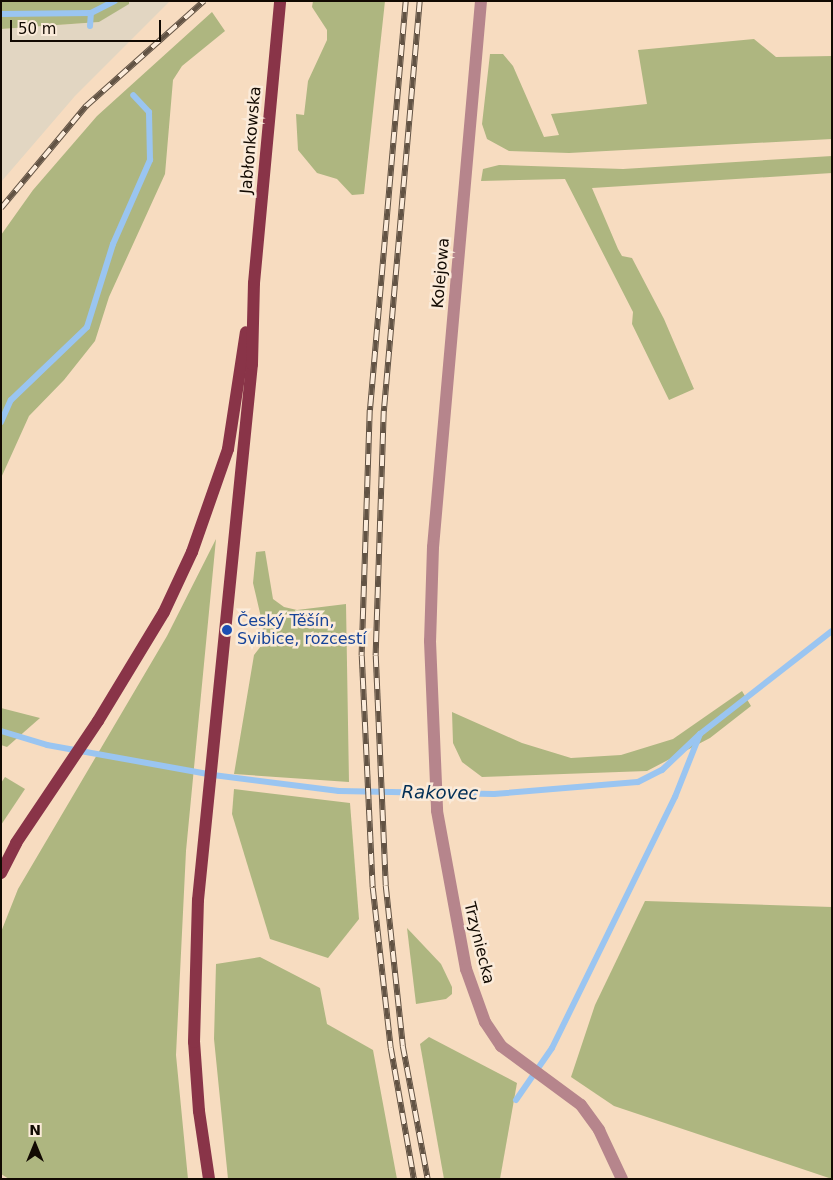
<!DOCTYPE html>
<meta charset="utf-8">
<style>
body{margin:0}
#map{position:relative;width:833px;height:1180px;overflow:hidden;background:#f7dcc0;font-family:"DejaVu Sans",sans-serif}
div>[style]{position:absolute}
.industrial>*{inset:0;background:#e2d6c2}
.green>*{inset:0;background:#aeb680}
.stream>*{height:6px;margin:-3px;padding:0 3px;transform-origin:3px;border-radius:3px;background:#9ac5f1}
.minor>*{height:12px;margin:-6px;padding:0 6px;transform-origin:6px;border-radius:6px;background:#b6858c}
.major>*{height:12px;margin:-6px;padding:0 6px;transform-origin:6px;border-radius:6px;background:#893448}
.rail>*{height:5.5px;margin-top:-2.75px;transform-origin:0;background:repeating-linear-gradient(90deg,#fbebda 0 11px,#625344 0 22px);box-sizing:border-box;border-block:1px solid #625344}
.dots>*{width:14px;height:14px;translate:-50% -50%;box-sizing:border-box;border:2px solid #fbebda;border-radius:50%}
span{translate:-50% -50%;white-space:nowrap;text-align:center;line-height:1.15;-webkit-text-stroke:5px #fbebda;paint-order:stroke}
.street-label{font-size:16px;color:#120a02}
.transit-label{font-size:16px;color:#164399}
.left{translate:0 -50%;text-align:left}
.water-label{font-size:18px;color:#002e55;font-style:italic}
.frame{position:absolute;inset:0;border:2px solid #120a02;pointer-events:none}
.north{position:absolute;left:10px;top:1120px;width:50px;height:50px;-webkit-text-stroke:4px #fbebda;paint-order:stroke;rotate:0deg;font-size:14px;font-weight:700;line-height:20px;text-align:center;color:#120a02}
.north::after{content:'';display:block;margin:auto;width:18px;height:22px;background:#120a02;clip-path:polygon(50% 0,100% 100%,50% 72%,0 100%)}
.scale{position:absolute;left:10px;top:20px;width:151px;height:22px;box-sizing:border-box;border:2px solid #120a02;border-top:0;padding-left:6px;font-size:15px;line-height:18px;white-space:nowrap;color:#120a02;-webkit-text-stroke:4px #fbebda;paint-order:stroke}
</style>
<div id="map">
<div class="industrial">
<div style="clip-path:polygon(129px 1px,170px 1px,75px 96px,1px 182px,1px 29px,99px 22px)"></div>
</div>
<div class="green">
<div style="clip-path:polygon(1px 1px,129px 1px,129px 4px,99px 22px,1px 29px)"></div>
<div style="clip-path:polygon(313px 1px,385px 1px,364px 194px,352px 195px,337px 179px,317px 173px,298px 150px,296px 114px,304px 115px,308px 81px,327px 40px,327px 30px,312px 7px)"></div>
<div style="clip-path:polygon(212px 12px,225px 31px,182px 66px,173px 80px,165px 174px,109px 297px,95px 341px,64px 380px,29px 416px,1px 478px,1px 235px,33px 190px,97px 116px)"></div>
<div style="clip-path:polygon(754px 39px,776px 57px,832px 56px,832px 139px,569px 153px,509px 151px,487px 139px,482px 124px,490px 54px,503px 54px,513px 66px,544px 137px,559px 135px,551px 114px,647px 104px,638px 50px)"></div>
<div style="clip-path:polygon(832px 156px,832px 173px,592px 188px,618px 249px,622px 256px,632px 258px,664px 319px,694px 389px,669px 400px,632px 324px,633px 312px,565px 179px,481px 181px,483px 169px,499px 165px,623px 169px)"></div>
<div style="clip-path:polygon(216px 539px,186px 851px,176px 1055px,188px 1179px,9px 1179px,1px 1174px,1px 932px,18px 889px,167px 636px)"></div>
<div style="clip-path:polygon(265px 551px,273px 599px,284px 607px,297px 610px,346px 604px,349px 782px,234px 774px,254px 655px,261px 646px,263px 626px,253px 583px,256px 552px)"></div>
<div style="clip-path:polygon(742px 691px,751px 706px,710px 738px,647px 771px,482px 777px,462px 762px,453px 743px,452px 712px,522px 743px,571px 758px,621px 755px,673px 739px)"></div>
<div style="clip-path:polygon(1px 708px,40px 718px,7px 747px,1px 745px)"></div>
<div style="clip-path:polygon(5px 777px,25px 789px,1px 825px,1px 783px)"></div>
<div style="clip-path:polygon(234px 789px,350px 803px,359px 919px,328px 958px,270px 939px,232px 814px)"></div>
<div style="clip-path:polygon(645px 901px,832px 907px,832px 1179px,614px 1106px,571px 1077px,595px 1005px)"></div>
<div style="clip-path:polygon(407px 928px,441px 964px,452px 987px,452px 994px,446px 999px,416px 1004px)"></div>
<div style="clip-path:polygon(260px 957px,320px 988px,327px 1024px,373px 1050px,397px 1179px,228px 1179px,214px 1039px,216px 964px)"></div>
<div style="clip-path:polygon(429px 1037px,517px 1083px,500px 1179px,444px 1179px,420px 1044px)"></div>
</div>
<div class="stream">
<div style="left:1px;top:14px;width:90px;rotate:-0.6deg"></div>
<div style="left:90px;top:26px;width:13px;rotate:-86deg"></div>
<div style="left:91px;top:13px;width:27px;rotate:-27deg"></div>
<div style="left:1px;top:422px;width:24px;rotate:-66deg"></div>
<div style="left:11px;top:400px;width:105px;rotate:-43.8deg"></div>
<div style="left:87px;top:327px;width:87px;rotate:-72.6deg"></div>
<div style="left:113px;top:244px;width:92px;rotate:-66.2deg"></div>
<div style="left:150px;top:160px;width:48px;rotate:-91.2deg"></div>
<div style="left:149px;top:112px;width:23px;rotate:-133deg"></div>
<div style="left:1px;top:731px;width:48px;rotate:16.9deg"></div>
<div style="left:47px;top:745px;width:169px;rotate:10.2deg"></div>
<div style="left:213px;top:775px;width:127px;rotate:7.2deg"></div>
<div style="left:339px;top:791px;width:155px;rotate:1.1deg"></div>
<div style="left:494px;top:794px;width:144px;rotate:-4.8deg"></div>
<div style="left:638px;top:782px;width:27px;rotate:-27deg"></div>
<div style="left:662px;top:770px;width:52px;rotate:-43.5deg"></div>
<div style="left:700px;top:734px;width:167px;rotate:-38deg"></div>
<div style="left:516px;top:1100px;width:63px;rotate:-55.3deg"></div>
<div style="left:552px;top:1048px;width:280px;rotate:-63.9deg"></div>
<div style="left:675px;top:797px;width:68px;rotate:-68.4deg"></div>
</div>
<div class="minor">
<div style="left:481px;top:1px;width:548px;rotate:95.02deg"></div>
<div style="left:433px;top:547px;width:94px;rotate:91.8deg"></div>
<div style="left:430px;top:641px;width:170px;rotate:87.6deg"></div>
<div style="left:437px;top:811px;width:161px;rotate:79.6deg"></div>
<div style="left:466px;top:969px;width:56px;rotate:70.3deg"></div>
<div style="left:485px;top:1022px;width:29px;rotate:56deg"></div>
<div style="left:501px;top:1046px;width:99px;rotate:36.4deg"></div>
<div style="left:581px;top:1105px;width:31px;rotate:54deg"></div>
<div style="left:599px;top:1130px;width:54px;rotate:64.9deg"></div>
</div>
<div class="major">
<div style="left:1px;top:873px;width:34px;rotate:-63deg"></div>
<div style="left:16px;top:843px;width:147px;rotate:-56.1deg"></div>
<div style="left:98px;top:721px;width:127px;rotate:-58.8deg"></div>
<div style="left:164px;top:612px;width:66px;rotate:-65deg"></div>
<div style="left:192px;top:552px;width:109px;rotate:-70.7deg"></div>
<div style="left:228px;top:449px;width:118px;rotate:-81.3deg"></div>
<div style="left:209px;top:1179px;width:69px;rotate:-98.4deg"></div>
<div style="left:199px;top:1111px;width:69px;rotate:-94.1deg"></div>
<div style="left:194px;top:1042px;width:142px;rotate:-88.4deg"></div>
<div style="left:198px;top:900px;width:539px;rotate:-84.25deg"></div>
<div style="left:252px;top:364px;width:81px;rotate:-88.6deg"></div>
<div style="left:254px;top:283px;width:283px;rotate:-84.7deg"></div>
</div>
<div class="rail">
<div style="left:406px;top:1px;width:411px;rotate:95deg"></div>
<div style="left:370px;top:410px;width:246px;rotate:91.9deg"></div>
<div style="left:362px;top:656px;width:232px;rotate:87.3deg"></div>
<div style="left:373px;top:888px;width:161px;rotate:83.6deg"></div>
<div style="left:391px;top:1048px;width:133px;rotate:80deg"></div>
<div style="left:420px;top:1px;width:412px;rotate:95deg"></div>
<div style="left:384px;top:411px;width:245px;rotate:91.9deg"></div>
<div style="left:376px;top:656px;width:230px;rotate:87.5deg"></div>
<div style="left:386px;top:886px;width:161px;rotate:83.9deg"></div>
<div style="left:403px;top:1046px;width:135px;rotate:79.4deg"></div>
<div style="left:1px;top:208px;width:133px;rotate:-50.2deg"></div>
<div style="left:86px;top:106px;width:158px;rotate:-41.7deg"></div>
</div>
<div class="dots">
<div style="left:227px;top:630px;background:#1a4fb4"></div>
</div>
<div class="street-label">
<span style="left:251px;top:140px;rotate:-85deg">Jabłonkowska</span>
<span style="left:441px;top:273px;rotate:-85deg">Kolejowa</span>
<span style="left:479px;top:943px;rotate:76deg">Trzyniecka</span>
</div>
<div class="transit-label">
<span class="left" style="left:237px;top:630px">Český Těšín,<br>Svibice, rozcestí</span>
</div>
<div class="water-label">
<span style="left:440px;top:793px;rotate:1deg">Rakovec</span>
</div>
<div class="frame"></div>
<div class="north">N</div>
<div class="scale">50 m</div>
</div>
